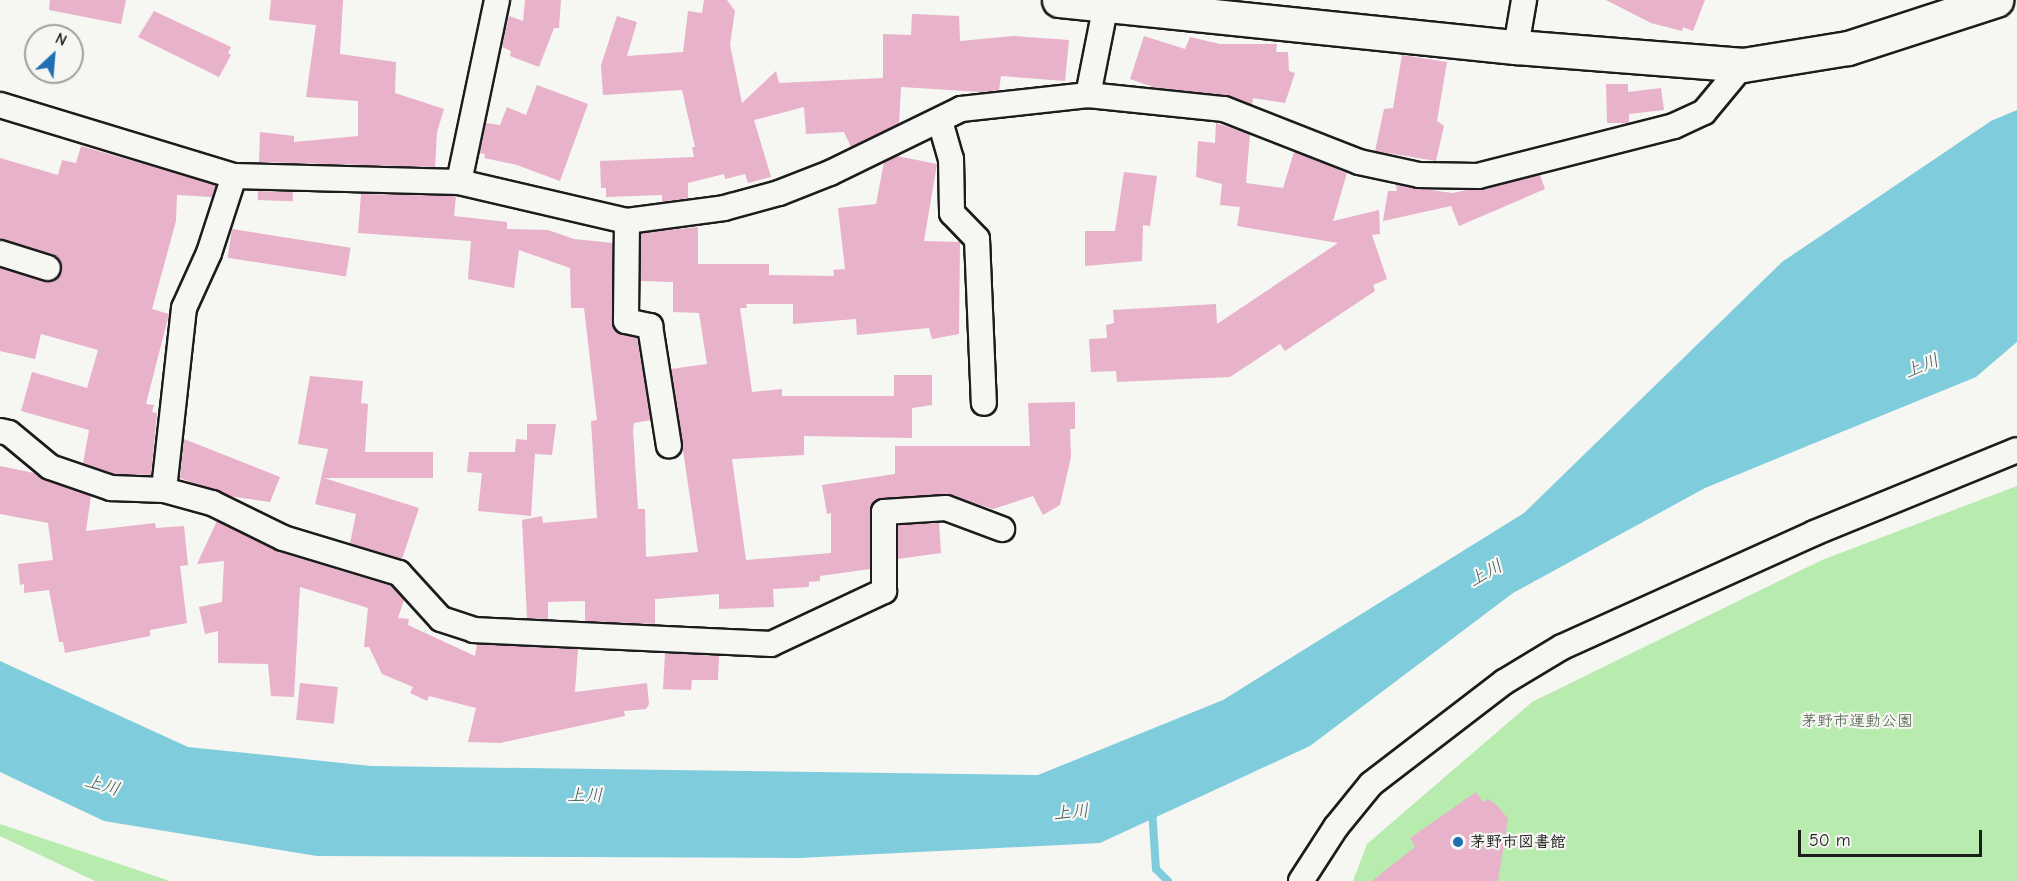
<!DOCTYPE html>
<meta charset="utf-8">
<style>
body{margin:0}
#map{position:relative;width:2017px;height:881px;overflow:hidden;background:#f6f6f2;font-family:"Comic Neue","Klee One",sans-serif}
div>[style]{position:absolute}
.green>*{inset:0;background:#b7ecae}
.water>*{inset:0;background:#7fccdd}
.stream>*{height:8px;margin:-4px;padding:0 4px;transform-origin:4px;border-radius:4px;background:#7fccdd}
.building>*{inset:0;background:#e8b2ca;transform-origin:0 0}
.roads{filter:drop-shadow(2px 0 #1c1c1c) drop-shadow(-2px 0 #1c1c1c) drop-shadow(0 2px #1c1c1c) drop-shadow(0 -2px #1c1c1c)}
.street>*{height:24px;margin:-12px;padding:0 12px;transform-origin:12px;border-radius:12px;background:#f6f6f2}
.secondary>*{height:33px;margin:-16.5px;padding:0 16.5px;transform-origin:16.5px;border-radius:16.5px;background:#f6f6f2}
.dots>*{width:16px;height:16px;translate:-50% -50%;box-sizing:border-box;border:3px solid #f6f6f2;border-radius:50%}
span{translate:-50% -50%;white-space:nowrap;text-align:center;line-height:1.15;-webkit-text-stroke:4.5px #f6f6f2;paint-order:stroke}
.park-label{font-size:16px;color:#4a5a48}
.poi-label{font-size:16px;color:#1c1c1c;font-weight:700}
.left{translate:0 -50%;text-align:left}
.water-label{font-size:18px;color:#3f5a60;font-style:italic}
.north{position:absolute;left:24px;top:24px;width:60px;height:60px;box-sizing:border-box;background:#f6f6f2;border:2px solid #9f9f9c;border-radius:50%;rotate:26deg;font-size:16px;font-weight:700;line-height:24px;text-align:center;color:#1c1c1c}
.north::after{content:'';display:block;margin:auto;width:21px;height:27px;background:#1f6fb2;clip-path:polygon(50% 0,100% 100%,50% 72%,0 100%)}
.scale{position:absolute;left:1798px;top:830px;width:184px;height:27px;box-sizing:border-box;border:3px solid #1c1c1c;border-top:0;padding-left:8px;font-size:18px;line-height:21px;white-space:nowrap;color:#1c1c1c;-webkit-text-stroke:4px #f6f6f2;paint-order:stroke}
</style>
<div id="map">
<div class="green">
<div style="clip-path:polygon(2017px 486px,2017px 881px,1353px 881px,1367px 844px,1532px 702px,1822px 560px)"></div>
<div style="clip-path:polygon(0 824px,170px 881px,95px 881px,0 836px)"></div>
</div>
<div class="water">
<div style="clip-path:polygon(2017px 110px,2017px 342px,1976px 377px,1705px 488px,1513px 593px,1310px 746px,1100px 843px,799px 858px,317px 856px,104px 821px,0 772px,0 661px,188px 747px,371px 766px,1038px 775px,1223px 700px,1524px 513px,1782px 262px,1991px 121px)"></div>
</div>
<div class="stream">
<div style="left:1152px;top:809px;width:60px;rotate:86.2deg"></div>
<div style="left:1156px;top:869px;width:17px;rotate:45deg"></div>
</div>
<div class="building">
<div style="clip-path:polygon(50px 0,126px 0,121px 24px,49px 10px)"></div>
<div style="clip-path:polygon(271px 0,343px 0,340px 54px,396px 62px,395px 93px,444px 109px,437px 132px,435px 167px,259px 162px,260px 132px,294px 136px,294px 142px,358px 136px,358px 101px,306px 97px,316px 25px,269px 20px)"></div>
<div style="clip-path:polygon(525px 0,561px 0,559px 28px,554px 28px,539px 67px,510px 56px,511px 51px,502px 47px,509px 16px,523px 21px)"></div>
<div style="clip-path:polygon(704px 0,727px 0,735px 11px,730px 45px,742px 103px,776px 71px,779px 83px,883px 78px,883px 34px,911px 35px,912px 14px,959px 16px,960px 41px,1013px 36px,1069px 40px,1065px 81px,1001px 76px,999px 90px,982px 92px,901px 87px,899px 124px,851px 147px,844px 132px,806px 134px,804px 107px,754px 120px,771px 177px,748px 183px,745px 174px,725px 179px,724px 174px,688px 183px,688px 198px,662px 202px,662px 195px,606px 197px,606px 188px,601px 188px,600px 161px,694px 157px,692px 147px,695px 147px,682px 90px,603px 95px,601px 65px,617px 16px,637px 22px,627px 56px,683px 52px,688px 11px,702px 13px)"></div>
<div style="clip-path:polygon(1606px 0,1705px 0,1693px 31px,1683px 27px,1682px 31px,1651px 23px)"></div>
<div style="clip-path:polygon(154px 11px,231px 47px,228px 53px,231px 55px,219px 77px,138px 37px)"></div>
<div style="clip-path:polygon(1144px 36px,1185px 49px,1190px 37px,1220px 44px,1277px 44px,1276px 52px,1288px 52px,1289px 71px,1295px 73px,1285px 103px,1253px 98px,1252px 105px,1226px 95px,1156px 88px,1130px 79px)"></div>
<div style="clip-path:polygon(1402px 55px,1447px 62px,1437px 121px,1444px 126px,1436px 161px,1375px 151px,1384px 109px,1393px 108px)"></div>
<div style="clip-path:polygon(1606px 84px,1628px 84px,1628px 92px,1661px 88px,1664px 110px,1629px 114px,1629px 123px,1607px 123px)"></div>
<div style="clip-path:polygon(537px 85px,588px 104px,560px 181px,517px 165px,484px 158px,485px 154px,480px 153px,486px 123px,500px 125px,507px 107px,526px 115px)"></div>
<div style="clip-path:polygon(1216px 123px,1250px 134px,1246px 183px,1283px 188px,1294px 152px,1347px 173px,1333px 221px,1379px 210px,1380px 234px,1372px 235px,1387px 279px,1373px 285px,1375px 291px,1285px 351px,1280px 344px,1230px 377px,1117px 382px,1116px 371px,1091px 372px,1089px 339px,1107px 338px,1106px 325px,1114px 323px,1113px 310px,1216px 304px,1217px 324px,1338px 243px,1237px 226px,1240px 207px,1220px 205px,1222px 184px,1196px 177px,1198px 141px,1215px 143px)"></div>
<div style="clip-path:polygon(81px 146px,216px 185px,212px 197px,177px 195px,176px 221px,152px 309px,169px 314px,146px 404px,154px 405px,152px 412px,157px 413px,151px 475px,114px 474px,83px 463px,89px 430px,21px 411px,32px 372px,87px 388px,98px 350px,41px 334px,35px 359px,0 351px,0 268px,51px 282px,58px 278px,62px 265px,52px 254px,0 239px,0 158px,58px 175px,62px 160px,76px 163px)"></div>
<div style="clip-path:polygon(897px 156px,937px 164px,924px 241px,960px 242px,959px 334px,932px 339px,929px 328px,857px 335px,856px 319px,793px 324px,793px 304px,746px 304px,747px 308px,740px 308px,752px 392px,782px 389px,782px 396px,894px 396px,894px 375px,932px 375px,932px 405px,912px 408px,912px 438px,804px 436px,804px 455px,732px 459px,746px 560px,831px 553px,831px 513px,827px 514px,822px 485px,895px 474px,895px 446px,1030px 446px,1028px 403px,1075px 402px,1075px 429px,1070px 429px,1071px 457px,1060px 505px,1043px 515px,1033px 496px,993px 509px,946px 494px,883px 498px,872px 505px,870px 511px,870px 569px,820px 576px,820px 581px,809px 582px,809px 587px,773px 589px,774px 607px,719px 609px,719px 594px,655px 599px,655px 624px,585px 621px,585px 601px,548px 602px,548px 619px,527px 618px,522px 520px,542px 516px,543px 523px,597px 518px,591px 421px,597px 420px,584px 308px,571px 308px,570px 268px,519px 250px,514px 288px,468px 279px,471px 241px,358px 233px,361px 194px,456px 196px,454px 216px,507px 222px,507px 229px,548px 230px,574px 239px,613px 243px,612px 321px,618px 332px,637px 338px,651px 420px,634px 423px,633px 430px,638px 509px,645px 509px,646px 557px,698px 552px,671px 369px,707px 364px,699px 313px,673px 312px,673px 282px,641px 281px,641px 233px,698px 227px,698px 264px,769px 264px,769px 275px,834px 276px,833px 270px,845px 269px,838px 208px,876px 204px,884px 162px)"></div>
<div style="clip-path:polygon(1124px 172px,1157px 176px,1150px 226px,1143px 225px,1142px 261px,1085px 266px,1085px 231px,1115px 231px)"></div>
<div style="clip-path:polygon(1540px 175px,1545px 189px,1459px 226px,1451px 206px,1383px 221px,1388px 191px,1397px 191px,1396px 185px,1452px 193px)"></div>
<div style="left:258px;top:191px;width:35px;height:9px;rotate:2deg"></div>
<div style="left:232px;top:229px;width:120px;height:29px;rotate:9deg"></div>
<div style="clip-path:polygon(310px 376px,363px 381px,361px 403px,368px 404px,365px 452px,433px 452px,433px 478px,324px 478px,419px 508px,402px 559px,350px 543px,356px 514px,315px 504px,328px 449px,298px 444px)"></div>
<div style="clip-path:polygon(527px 424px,556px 424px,552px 455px,535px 454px,531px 516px,478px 511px,482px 473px,467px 472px,469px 452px,515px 452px,516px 439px,527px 440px)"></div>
<div style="clip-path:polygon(184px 439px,280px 477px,270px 502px,229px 496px,180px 478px)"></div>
<div style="clip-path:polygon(0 466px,34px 473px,45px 480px,91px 496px,86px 531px,155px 523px,156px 528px,184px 526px,188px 565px,180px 566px,187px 623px,150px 630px,150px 636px,65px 653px,63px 642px,59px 642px,49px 590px,24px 593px,24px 584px,20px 585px,18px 564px,53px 560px,48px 523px,0 514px)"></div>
<div style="clip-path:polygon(217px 521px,279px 552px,391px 586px,404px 600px,398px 618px,409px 619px,408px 625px,475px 656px,477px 644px,578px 649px,575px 692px,647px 683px,649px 704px,646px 709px,624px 711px,625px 716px,500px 743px,468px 742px,476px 708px,429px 696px,427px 701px,410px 693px,413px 687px,382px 674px,369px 647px,364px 647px,368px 608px,300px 587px,294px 697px,271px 696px,268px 664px,218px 663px,218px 631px,205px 634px,199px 607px,222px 602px,224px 561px,197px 564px)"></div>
<div style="clip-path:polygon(939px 523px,941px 553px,898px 559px,898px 525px)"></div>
<div style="clip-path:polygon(665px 653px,719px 656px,718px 680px,692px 680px,691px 690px,663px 689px)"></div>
<div style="left:300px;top:683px;width:38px;height:37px;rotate:6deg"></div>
<div style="clip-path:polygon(1476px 792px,1483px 802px,1488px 799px,1498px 806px,1508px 819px,1498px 881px,1372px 881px,1415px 847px,1410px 838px)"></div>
</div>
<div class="roads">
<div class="street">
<div style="left:1516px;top:47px;width:48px;rotate:-80.3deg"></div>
<div style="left:1088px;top:95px;width:93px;rotate:-78.8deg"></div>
<div style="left:0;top:105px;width:245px;rotate:16.9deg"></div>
<div style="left:234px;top:176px;width:225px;rotate:1.5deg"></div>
<div style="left:459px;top:182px;width:172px;rotate:13.1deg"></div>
<div style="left:627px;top:221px;width:98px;rotate:-7.6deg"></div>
<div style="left:724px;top:208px;width:57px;rotate:-15.3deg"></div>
<div style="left:779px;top:193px;width:55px;rotate:-21.4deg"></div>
<div style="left:830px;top:173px;width:146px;rotate:-26deg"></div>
<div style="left:961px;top:109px;width:128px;rotate:-6.3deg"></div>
<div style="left:1088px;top:95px;width:137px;rotate:5.9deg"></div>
<div style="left:1224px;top:109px;width:145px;rotate:21.4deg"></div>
<div style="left:1359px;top:162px;width:61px;rotate:12.2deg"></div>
<div style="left:1419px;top:175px;width:59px;rotate:1deg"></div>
<div style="left:1478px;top:176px;width:202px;rotate:-14.3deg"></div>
<div style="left:1674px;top:126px;width:33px;rotate:-25deg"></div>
<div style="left:1704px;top:112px;width:61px;rotate:-50.3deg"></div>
<div style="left:940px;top:121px;width:40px;rotate:74deg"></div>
<div style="left:951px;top:159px;width:54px;rotate:88.9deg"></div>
<div style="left:952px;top:213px;width:36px;rotate:46deg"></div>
<div style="left:977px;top:239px;width:164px;rotate:87.6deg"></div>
<div style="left:234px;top:176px;width:81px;rotate:108deg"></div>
<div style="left:209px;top:253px;width:60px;rotate:114.4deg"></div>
<div style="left:184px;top:308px;width:183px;rotate:96.3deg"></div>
<div style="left:164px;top:490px;width:50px;rotate:15.2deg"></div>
<div style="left:212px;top:503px;width:79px;rotate:26.2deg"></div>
<div style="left:283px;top:538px;width:121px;rotate:16.8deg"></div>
<div style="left:399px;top:573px;width:62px;rotate:47.6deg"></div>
<div style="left:441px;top:619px;width:35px;rotate:18deg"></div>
<div style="left:474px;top:630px;width:297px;rotate:2.7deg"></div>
<div style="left:771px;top:644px;width:125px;rotate:-25.1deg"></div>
<div style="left:884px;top:591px;width:79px;rotate:-90deg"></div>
<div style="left:884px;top:512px;width:62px;rotate:-3.7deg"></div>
<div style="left:946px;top:508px;width:60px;rotate:20.6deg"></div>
<div style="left:459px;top:182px;width:186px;rotate:-78.2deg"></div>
<div style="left:627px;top:221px;width:100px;rotate:90.6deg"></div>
<div style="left:626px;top:321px;width:25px;rotate:12deg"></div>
<div style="left:650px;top:326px;width:121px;rotate:81deg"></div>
<div style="left:0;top:253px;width:50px;rotate:17.4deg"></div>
<div style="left:0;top:431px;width:9px;rotate:13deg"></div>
<div style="left:9px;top:433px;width:53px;rotate:39.7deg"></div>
<div style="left:50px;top:467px;width:65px;rotate:19deg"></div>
<div style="left:111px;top:488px;width:53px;rotate:2.2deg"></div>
<div style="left:1301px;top:881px;width:64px;rotate:-57.1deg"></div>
<div style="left:1336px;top:827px;width:55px;rotate:-50.9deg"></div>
<div style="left:1371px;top:784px;width:168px;rotate:-37.5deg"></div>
<div style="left:1504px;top:682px;width:68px;rotate:-31.1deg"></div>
<div style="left:1562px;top:647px;width:277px;rotate:-24.3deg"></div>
<div style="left:1814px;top:533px;width:219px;rotate:-22.2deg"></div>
</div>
<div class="secondary">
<div style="left:1059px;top:0;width:459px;rotate:5.9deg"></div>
<div style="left:1516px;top:47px;width:228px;rotate:4.5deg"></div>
<div style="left:1743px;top:65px;width:106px;rotate:-9.2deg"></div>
<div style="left:1848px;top:48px;width:156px;rotate:-18deg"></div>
</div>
</div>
<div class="dots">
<div style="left:1458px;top:842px;background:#1f6fb2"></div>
</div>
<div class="park-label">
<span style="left:1857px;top:721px">茅野市運動公園</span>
</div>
<div class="poi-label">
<span class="left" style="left:1470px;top:842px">茅野市図書館</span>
</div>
<div class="water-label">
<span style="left:1922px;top:367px;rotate:-22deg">上川</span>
<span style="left:1486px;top:574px;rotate:-29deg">上川</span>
<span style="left:102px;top:786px;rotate:16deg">上川</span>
<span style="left:585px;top:796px">上川</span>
<span style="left:1071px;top:813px;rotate:-5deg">上川</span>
</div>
<div class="north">N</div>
<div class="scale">50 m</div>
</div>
